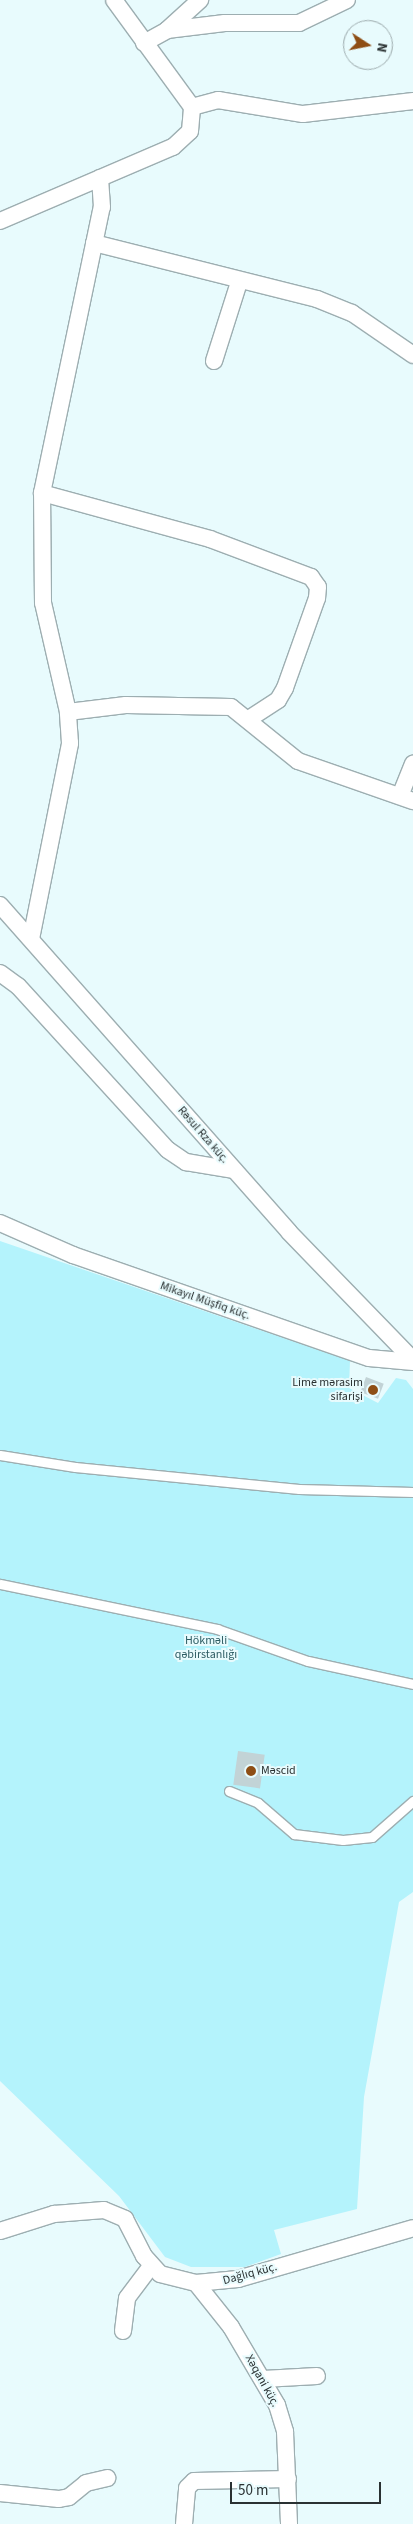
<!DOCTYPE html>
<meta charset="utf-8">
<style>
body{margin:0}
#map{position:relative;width:413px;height:2524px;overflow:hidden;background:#e8fbfd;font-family:"Source Sans 3",sans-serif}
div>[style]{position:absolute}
.green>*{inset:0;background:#b4f3fc}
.building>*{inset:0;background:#c2d3d6;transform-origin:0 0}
.roads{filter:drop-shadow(1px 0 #9daeb1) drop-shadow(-1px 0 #9daeb1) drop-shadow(0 1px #9daeb1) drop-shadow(0 -1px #9daeb1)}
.service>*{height:9px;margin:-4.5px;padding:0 4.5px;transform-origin:4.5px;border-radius:4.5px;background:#fff}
.minor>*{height:16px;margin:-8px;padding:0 8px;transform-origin:8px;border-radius:8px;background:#fff}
.dots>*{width:14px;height:14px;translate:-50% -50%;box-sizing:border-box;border:2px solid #e8fbfd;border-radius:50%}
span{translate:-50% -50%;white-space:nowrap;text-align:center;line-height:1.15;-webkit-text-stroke:4px #e8fbfd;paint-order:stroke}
.street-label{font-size:12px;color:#2a3132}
.poi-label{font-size:12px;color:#2a3132}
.right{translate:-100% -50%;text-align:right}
.left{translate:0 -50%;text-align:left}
.park-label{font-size:12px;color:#2e5d64}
.north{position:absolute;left:343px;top:20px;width:50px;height:50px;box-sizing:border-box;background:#e8fbfd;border:1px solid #9caaac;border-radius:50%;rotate:101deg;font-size:14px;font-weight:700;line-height:20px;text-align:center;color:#2a3132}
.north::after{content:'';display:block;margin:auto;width:18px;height:22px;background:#8e4e15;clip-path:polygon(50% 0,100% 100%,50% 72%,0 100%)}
.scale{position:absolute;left:230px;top:2482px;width:151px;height:22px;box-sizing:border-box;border:2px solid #2a3132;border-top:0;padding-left:6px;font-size:15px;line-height:18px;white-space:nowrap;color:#2a3132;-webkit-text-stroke:4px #e8fbfd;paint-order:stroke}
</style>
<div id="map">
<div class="green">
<div style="clip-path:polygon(0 1241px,350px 1361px,349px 1388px,378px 1403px,396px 1378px,406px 1380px,413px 1389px,413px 1892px,399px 1902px,364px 2097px,357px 2209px,274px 2230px,281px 2254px,245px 2267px,191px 2267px,165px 2257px,119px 2196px,0 2081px)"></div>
</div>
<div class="building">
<div style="left:366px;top:1377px;width:19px;height:16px;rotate:21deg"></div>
<div style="left:238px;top:1751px;width:27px;height:34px;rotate:8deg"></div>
</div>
<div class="roads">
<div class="service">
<div style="left:0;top:1455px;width:76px;rotate:9.1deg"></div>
<div style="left:75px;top:1467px;width:225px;rotate:5.6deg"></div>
<div style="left:299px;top:1489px;width:114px;rotate:1.5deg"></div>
<div style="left:0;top:1584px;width:222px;rotate:11.7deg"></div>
<div style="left:217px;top:1629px;width:96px;rotate:19.4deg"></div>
<div style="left:308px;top:1661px;width:107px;rotate:12.4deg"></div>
<div style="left:229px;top:1791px;width:31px;rotate:22deg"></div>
<div style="left:258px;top:1803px;width:48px;rotate:40.7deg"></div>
<div style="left:294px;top:1834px;width:49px;rotate:7deg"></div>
<div style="left:343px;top:1840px;width:29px;rotate:-6deg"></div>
<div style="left:372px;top:1837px;width:55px;rotate:-41.3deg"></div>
</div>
<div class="minor">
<div style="left:167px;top:30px;width:45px;rotate:-42.3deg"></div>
<div style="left:144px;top:43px;width:26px;rotate:-29deg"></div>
<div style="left:167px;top:30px;width:58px;rotate:-6.9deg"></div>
<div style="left:225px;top:23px;width:74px"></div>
<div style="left:299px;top:23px;width:53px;rotate:-25.6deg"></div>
<div style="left:192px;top:107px;width:27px;rotate:-15deg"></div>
<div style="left:218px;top:100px;width:86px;rotate:9.4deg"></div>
<div style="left:303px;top:114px;width:111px;rotate:-6.7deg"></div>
<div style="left:0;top:221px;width:188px;rotate:-23.2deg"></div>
<div style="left:173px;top:147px;width:23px;rotate:-43deg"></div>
<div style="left:190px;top:131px;width:24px;rotate:-85deg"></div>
<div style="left:192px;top:107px;width:132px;rotate:-126.1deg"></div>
<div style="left:94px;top:243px;width:230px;rotate:14.1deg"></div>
<div style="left:317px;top:299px;width:38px;rotate:22deg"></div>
<div style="left:352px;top:313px;width:74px;rotate:34.5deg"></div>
<div style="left:214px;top:361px;width:83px;rotate:-72.4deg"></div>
<div style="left:42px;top:493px;width:174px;rotate:15.3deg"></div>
<div style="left:210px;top:539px;width:108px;rotate:20.6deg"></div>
<div style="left:311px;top:577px;width:12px;rotate:55deg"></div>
<div style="left:318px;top:587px;width:11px;rotate:95deg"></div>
<div style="left:317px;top:598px;width:96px;rotate:109.6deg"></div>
<div style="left:285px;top:688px;width:14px;rotate:120deg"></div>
<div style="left:278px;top:700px;width:33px;rotate:147deg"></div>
<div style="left:68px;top:712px;width:58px;rotate:-6.9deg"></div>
<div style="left:126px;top:705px;width:105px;rotate:1.1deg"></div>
<div style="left:231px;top:707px;width:86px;rotate:38.9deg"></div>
<div style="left:298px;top:761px;width:122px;rotate:19.2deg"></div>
<div style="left:400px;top:796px;width:35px;rotate:-68deg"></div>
<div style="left:0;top:905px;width:436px;rotate:48.5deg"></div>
<div style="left:289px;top:1232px;width:178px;rotate:45.9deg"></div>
<div style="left:31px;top:939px;width:200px;rotate:-78.7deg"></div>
<div style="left:70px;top:743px;width:31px;rotate:-94deg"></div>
<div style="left:68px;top:712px;width:112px;rotate:-102.9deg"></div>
<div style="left:43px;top:603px;width:110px;rotate:-90.5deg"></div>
<div style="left:42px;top:493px;width:292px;rotate:-78.2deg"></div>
<div style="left:102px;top:207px;width:29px;rotate:-94deg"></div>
<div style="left:0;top:973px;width:22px;rotate:36deg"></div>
<div style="left:18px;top:986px;width:222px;rotate:47.6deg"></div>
<div style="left:168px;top:1150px;width:22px;rotate:34deg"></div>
<div style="left:186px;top:1162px;width:49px;rotate:9.5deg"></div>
<div style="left:0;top:1223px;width:80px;rotate:23.7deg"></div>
<div style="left:73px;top:1255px;width:313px;rotate:19.2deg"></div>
<div style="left:369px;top:1358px;width:44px;rotate:5.2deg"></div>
<div style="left:0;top:2231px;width:57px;rotate:-17.5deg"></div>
<div style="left:54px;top:2214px;width:50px;rotate:-4.6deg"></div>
<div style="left:104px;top:2210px;width:23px;rotate:23deg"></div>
<div style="left:125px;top:2219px;width:42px;rotate:62.8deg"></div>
<div style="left:144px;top:2256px;width:24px;rotate:48deg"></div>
<div style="left:160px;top:2274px;width:37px;rotate:14deg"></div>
<div style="left:196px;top:2283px;width:42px;rotate:-5.4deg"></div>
<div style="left:238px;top:2279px;width:182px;rotate:-16.2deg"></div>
<div style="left:196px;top:2283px;width:56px;rotate:51.5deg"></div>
<div style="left:231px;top:2327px;width:91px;rotate:59.5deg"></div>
<div style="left:277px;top:2405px;width:28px;rotate:73deg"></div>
<div style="left:285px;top:2432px;width:92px;rotate:87.5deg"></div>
<div style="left:123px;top:2331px;width:33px;rotate:-83deg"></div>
<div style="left:127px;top:2298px;width:40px;rotate:-53deg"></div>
<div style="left:263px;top:2379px;width:54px;rotate:-3.2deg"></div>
<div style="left:0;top:2493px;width:59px;rotate:5.8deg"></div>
<div style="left:59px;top:2499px;width:10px;rotate:-11deg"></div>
<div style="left:69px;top:2497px;width:22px;rotate:-39deg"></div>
<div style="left:86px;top:2483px;width:22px;rotate:-13deg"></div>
<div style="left:184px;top:2524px;width:36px;rotate:-85deg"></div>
<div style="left:187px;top:2488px;width:10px;rotate:-45deg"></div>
<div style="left:194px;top:2481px;width:94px;rotate:-1.2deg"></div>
</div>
</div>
<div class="dots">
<div style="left:373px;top:1390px;background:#8e4e15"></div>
<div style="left:251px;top:1771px;background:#8e4e15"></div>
</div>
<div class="street-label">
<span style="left:203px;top:1135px;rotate:49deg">Rəsul Rza küç.</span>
<span style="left:205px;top:1301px;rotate:19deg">Mikayıl Müşfiq küç.</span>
<span style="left:250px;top:2274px;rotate:-15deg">Dağlıq küç.</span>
<span style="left:262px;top:2381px;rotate:61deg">Xəqani küç.</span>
</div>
<div class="poi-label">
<span class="right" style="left:363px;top:1390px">Lime mərasim<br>sifarişi</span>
<span class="left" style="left:261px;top:1771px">Məscid</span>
</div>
<div class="park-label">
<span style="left:206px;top:1648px">Hökməli<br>qəbirstanlığı</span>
</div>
<div class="north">N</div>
<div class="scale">50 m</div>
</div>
